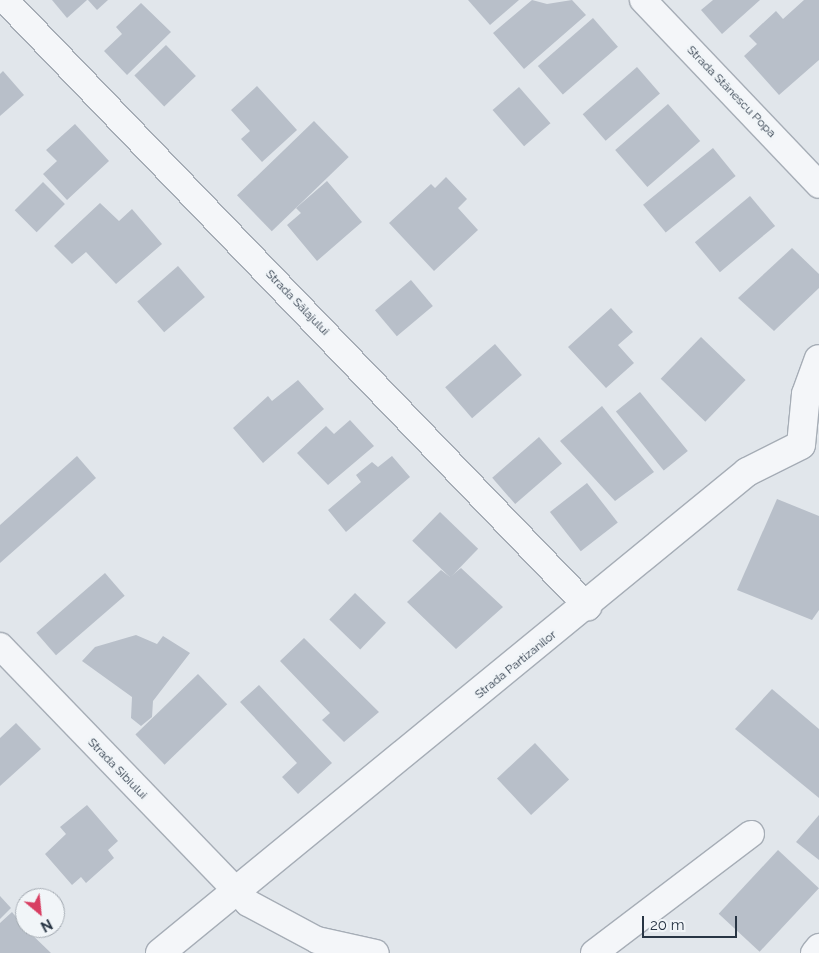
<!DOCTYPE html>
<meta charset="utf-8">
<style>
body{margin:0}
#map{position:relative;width:819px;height:953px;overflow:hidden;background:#e1e6eb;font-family:Raleway,sans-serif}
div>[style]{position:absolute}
.building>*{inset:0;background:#b8bfc9;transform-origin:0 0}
.roads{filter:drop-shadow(1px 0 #a6adb6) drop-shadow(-1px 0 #a6adb6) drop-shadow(0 1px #a6adb6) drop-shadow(0 -1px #a6adb6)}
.minor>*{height:26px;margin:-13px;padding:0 13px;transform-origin:13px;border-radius:13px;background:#f4f6f9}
.tertiary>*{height:28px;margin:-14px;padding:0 14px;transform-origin:14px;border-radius:14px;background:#f4f6f9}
span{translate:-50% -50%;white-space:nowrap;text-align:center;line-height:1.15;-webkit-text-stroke:5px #f1f5f8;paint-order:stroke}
.street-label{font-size:12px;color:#283544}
.north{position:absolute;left:15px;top:888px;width:50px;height:50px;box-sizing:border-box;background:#f1f5f8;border:1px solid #a1a8b0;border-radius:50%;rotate:152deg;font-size:14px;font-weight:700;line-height:20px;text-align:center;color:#283544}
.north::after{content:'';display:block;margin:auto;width:18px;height:22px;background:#d83e62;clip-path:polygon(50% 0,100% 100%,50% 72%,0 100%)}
.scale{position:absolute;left:642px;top:916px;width:95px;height:22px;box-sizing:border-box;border:2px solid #283544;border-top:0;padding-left:6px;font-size:15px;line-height:18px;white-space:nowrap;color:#283544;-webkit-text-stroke:4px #f1f5f8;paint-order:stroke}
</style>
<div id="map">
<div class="building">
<div style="clip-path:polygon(52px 0,87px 0,67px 18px)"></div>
<div style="clip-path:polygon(88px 0,108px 0,97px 10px)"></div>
<div style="clip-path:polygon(468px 0,519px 0,490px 25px)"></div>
<div style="clip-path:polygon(532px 0,547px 4px,572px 0,586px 15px,524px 69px,493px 33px)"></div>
<div style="clip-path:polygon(713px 0,760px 0,722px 34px,701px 10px)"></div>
<div style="clip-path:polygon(804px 0,819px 0,819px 60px,779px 95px,744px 56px,757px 44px,749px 36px,776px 11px,783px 19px)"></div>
<div style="clip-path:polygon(141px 3px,171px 32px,127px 75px,104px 51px,122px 34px,116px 27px)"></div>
<div style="left:593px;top:18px;width:38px;height:73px;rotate:49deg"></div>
<div style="left:166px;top:45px;width:43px;height:44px;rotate:46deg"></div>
<div style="left:637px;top:67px;width:35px;height:72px;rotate:49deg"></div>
<div style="clip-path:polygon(3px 71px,24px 95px,0 116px,0 74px)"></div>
<div style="clip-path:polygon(257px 86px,297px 130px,262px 162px,241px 139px,250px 131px,231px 110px)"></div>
<div style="left:519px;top:87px;width:48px;height:35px;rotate:49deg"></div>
<div style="left:668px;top:104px;width:49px;height:70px;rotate:49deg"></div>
<div style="left:314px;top:121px;width:50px;height:107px;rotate:46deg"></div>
<div style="clip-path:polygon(75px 124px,109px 161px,67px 200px,43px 174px,57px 161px,46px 150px)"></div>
<div style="left:713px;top:148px;width:36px;height:90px;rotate:51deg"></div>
<div style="clip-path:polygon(446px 177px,467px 199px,458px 208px,478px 230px,434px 271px,389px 223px,431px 184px,435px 188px)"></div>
<div style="clip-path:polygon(327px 181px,362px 222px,317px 261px,287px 225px,301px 213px,296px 208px)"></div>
<div style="left:43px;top:182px;width:31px;height:40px;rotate:45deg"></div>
<div style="left:750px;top:196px;width:39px;height:72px;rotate:50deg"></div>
<div style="clip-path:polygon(100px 203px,119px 221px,132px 209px,162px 244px,116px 284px,86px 252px,72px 264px,54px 246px)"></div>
<div style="clip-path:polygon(792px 248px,819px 274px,819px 288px,774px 331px,738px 298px)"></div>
<div style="left:178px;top:266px;width:41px;height:54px;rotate:49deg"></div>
<div style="left:411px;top:280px;width:34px;height:47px;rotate:50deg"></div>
<div style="clip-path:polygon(611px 308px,633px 332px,618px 345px,634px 363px,606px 388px,568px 347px)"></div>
<div style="left:701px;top:337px;width:62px;height:58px;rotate:44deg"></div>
<div style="left:495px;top:344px;width:41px;height:66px;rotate:49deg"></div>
<div style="clip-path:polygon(298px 380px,324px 409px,263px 463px,233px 428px,268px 396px,272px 401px)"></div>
<div style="left:640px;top:392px;width:76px;height:31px;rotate:51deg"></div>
<div style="clip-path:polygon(602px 406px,654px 472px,615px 501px,560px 441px)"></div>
<div style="clip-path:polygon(350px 420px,374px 446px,328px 485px,297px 453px,326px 426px,334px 434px)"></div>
<div style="left:539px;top:437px;width:35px;height:62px;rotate:49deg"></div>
<div style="clip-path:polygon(77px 456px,96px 478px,0 563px,0 525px)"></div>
<div style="clip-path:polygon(392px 456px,410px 477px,346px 532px,328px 510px,361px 482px,356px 475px,372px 462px,378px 467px)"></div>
<div style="left:587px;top:483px;width:50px;height:47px;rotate:52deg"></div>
<div style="clip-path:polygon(777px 499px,819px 516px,819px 610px,812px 620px,737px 590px)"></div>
<div style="left:440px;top:512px;width:53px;height:40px;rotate:44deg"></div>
<div style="clip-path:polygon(461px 568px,503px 607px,456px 649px,407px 602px,441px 570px,450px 577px)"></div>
<div style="left:105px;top:573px;width:30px;height:91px;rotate:49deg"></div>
<div style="left:355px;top:593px;width:43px;height:37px;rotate:44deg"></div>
<div style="clip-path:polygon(136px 635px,157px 644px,163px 636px,190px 653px,153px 701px,152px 717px,141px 726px,131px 718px,132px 697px,82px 661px,95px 647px)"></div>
<div style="clip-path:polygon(304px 638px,379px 712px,344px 742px,322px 720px,330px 713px,280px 661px)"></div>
<div style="left:198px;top:674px;width:42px;height:87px;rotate:46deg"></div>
<div style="clip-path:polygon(259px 685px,332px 763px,298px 794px,282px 777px,297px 763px,240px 702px)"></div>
<div style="clip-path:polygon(772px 689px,819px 729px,819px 798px,735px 729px)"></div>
<div style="clip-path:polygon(16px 723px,41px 749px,0 786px,0 738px)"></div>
<div style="left:535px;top:743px;width:50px;height:52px;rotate:47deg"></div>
<div style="clip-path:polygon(87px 805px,118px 841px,108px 850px,114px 858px,86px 883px,81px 877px,72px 885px,45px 854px,66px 834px,60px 827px)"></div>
<div style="clip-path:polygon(819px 815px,819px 860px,796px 842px)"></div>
<div style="left:778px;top:850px;width:56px;height:87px;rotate:43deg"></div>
<div style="clip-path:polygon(0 896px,11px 908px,0 919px)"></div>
<div style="clip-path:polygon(12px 912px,25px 928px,51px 953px,0 953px,0 923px)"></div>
</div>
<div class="roads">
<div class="minor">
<div style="left:5px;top:0;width:842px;rotate:46.16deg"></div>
<div style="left:643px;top:0;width:255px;rotate:46.4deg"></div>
<div style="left:0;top:646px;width:357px;rotate:46deg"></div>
<div style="left:248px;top:903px;width:78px;rotate:28.2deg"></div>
<div style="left:317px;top:940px;width:60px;rotate:12.4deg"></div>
<div style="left:594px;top:953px;width:197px;rotate:-37.2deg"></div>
<div style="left:814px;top:953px;width:8px;rotate:-50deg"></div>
</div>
<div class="tertiary">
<div style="left:801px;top:445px;width:51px;rotate:-84.4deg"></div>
<div style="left:806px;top:394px;width:37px;rotate:-70deg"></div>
<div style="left:160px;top:953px;width:759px;rotate:-39.33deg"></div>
<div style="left:747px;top:472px;width:60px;rotate:-26.6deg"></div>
</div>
</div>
<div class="street-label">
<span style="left:731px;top:92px;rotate:46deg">Strada Stănescu Popa</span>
<span style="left:297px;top:303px;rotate:46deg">Strada Sălajului</span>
<span style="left:516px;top:665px;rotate:-39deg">Strada Partizanilor</span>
<span style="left:117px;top:769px;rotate:46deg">Strada Sibiului</span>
</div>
<div class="north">N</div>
<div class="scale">20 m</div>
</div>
